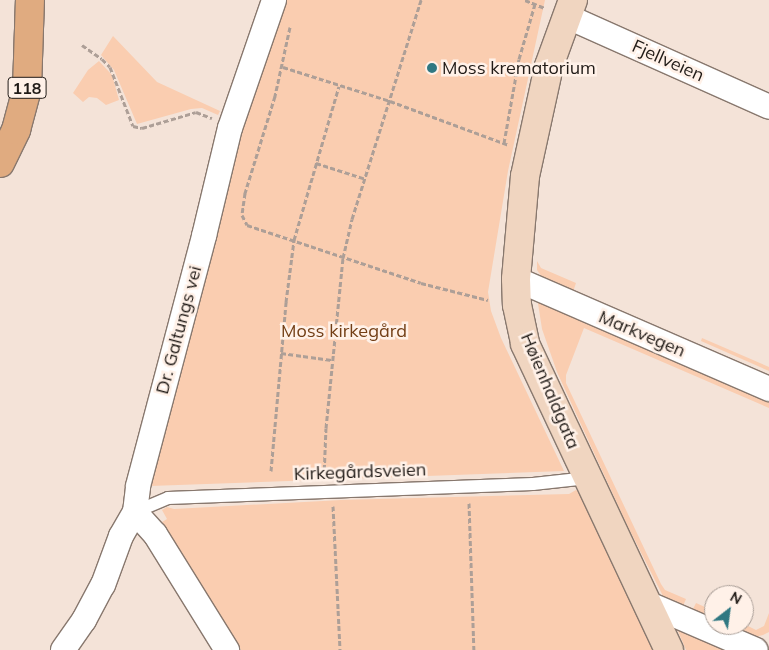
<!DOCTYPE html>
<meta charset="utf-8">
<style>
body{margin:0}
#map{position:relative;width:769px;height:650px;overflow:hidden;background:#f4e3d8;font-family:Mulish,sans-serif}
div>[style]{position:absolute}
.green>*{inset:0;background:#facdb0}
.path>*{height:3px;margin-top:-1.5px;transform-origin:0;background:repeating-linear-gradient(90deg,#ad9f97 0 5px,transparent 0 7.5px)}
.roads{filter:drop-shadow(1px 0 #88786e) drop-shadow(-1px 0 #88786e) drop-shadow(0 1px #88786e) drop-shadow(0 -1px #88786e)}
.lane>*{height:12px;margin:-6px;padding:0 6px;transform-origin:6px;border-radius:6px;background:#fff}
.street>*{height:24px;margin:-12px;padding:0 12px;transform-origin:12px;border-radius:12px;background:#fff}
.secondary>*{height:28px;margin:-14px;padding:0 14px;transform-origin:14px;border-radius:14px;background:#f0d5c0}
.primary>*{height:28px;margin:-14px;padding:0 14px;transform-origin:14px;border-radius:14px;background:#e0ab80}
.dots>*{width:14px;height:14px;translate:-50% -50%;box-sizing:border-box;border:2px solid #fff1e8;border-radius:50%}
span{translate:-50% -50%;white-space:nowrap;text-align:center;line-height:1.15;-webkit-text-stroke:5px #fff1e8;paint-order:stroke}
.shield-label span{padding:1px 4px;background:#fff1e8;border:1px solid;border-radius:4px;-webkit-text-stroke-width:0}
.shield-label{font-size:16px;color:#211b17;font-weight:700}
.street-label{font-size:18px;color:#211b17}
.poi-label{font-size:18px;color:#211b17}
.left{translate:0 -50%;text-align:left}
.park-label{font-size:18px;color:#733f16}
.north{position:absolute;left:704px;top:585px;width:50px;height:50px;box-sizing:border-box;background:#fff1e8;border:1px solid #a69b94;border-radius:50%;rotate:30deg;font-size:14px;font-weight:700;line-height:20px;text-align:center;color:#211b17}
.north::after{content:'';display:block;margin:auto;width:18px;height:22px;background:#307882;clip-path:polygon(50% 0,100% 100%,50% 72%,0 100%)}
</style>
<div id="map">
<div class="green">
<div style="clip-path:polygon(279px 0,545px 0,508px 171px,488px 292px,491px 311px,501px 338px,564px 471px,150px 486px,236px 132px)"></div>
<div style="clip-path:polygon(113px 36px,157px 82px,220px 111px,218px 115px,202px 108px,191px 109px,137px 124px,114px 70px,101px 55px)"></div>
<div style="clip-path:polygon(99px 61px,112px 75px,119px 100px,106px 105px,97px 98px,89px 97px,83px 102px,73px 93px,88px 70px)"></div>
<div style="clip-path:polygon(537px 261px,541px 268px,576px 283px,573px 292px,542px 277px,537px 270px)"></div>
<div style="clip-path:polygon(537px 297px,641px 347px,769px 402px,769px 408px,584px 328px,566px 375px,566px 383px,661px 584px,665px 590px,686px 599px,683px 606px,665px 600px,627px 525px,557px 372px,542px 329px)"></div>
<div style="clip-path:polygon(702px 338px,769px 367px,769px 371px,701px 341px)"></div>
<div style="clip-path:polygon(576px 490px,583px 494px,655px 650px,241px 650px,162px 522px,167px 519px,162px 510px,167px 507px,174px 509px,341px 500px,569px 494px)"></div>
<div style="clip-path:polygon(696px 603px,714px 611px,714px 620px,692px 611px)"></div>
<div style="clip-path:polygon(769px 613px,769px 632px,763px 635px,755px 637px,727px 625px,744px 624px,756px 630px,764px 626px)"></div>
<div style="clip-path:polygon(675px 624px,732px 650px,686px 650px)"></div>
</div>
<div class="path">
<div style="left:525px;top:0;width:22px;rotate:22deg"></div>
<div style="left:290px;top:27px;width:71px;rotate:102.3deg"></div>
<div style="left:275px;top:96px;width:102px;rotate:107.2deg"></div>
<div style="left:245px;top:193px;width:22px;rotate:98deg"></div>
<div style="left:242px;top:215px;width:11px;rotate:63deg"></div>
<div style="left:247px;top:225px;width:183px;rotate:18.4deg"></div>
<div style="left:421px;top:283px;width:69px;rotate:14.2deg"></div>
<div style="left:82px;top:45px;width:24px;rotate:35deg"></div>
<div style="left:102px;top:59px;width:11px;rotate:45deg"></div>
<div style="left:110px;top:67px;width:63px;rotate:68.7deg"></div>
<div style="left:133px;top:126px;width:9px;rotate:13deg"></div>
<div style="left:142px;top:128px;width:56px;rotate:-16.5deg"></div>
<div style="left:196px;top:112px;width:17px;rotate:21deg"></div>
<div style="left:283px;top:67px;width:112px;rotate:17.6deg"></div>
<div style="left:390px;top:101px;width:127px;rotate:20.3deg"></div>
<div style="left:504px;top:143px;width:85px;rotate:-79.9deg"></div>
<div style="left:519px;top:59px;width:57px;rotate:-73.8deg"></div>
<div style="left:316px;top:163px;width:52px;rotate:17.7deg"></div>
<div style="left:281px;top:353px;width:51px;rotate:7.8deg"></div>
<div style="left:271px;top:471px;width:170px;rotate:-84.9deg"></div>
<div style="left:286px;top:302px;width:63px;rotate:-82.6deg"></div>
<div style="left:294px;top:240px;width:160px;rotate:-73.7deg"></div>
<div style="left:324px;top:477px;width:49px;rotate:-87.7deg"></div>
<div style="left:326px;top:428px;width:171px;rotate:-84.3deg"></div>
<div style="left:343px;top:258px;width:40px;rotate:-77deg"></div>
<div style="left:352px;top:219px;width:230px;rotate:-72.5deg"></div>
<div style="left:469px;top:503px;width:147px;rotate:88.1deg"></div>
<div style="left:333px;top:506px;width:144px;rotate:87.2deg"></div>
</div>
<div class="roads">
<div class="lane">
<div style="left:135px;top:512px;width:36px;rotate:-23deg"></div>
<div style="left:168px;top:498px;width:365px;rotate:-2.2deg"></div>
<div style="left:533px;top:484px;width:55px;rotate:-6.2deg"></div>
</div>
<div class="street">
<div style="left:566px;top:16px;width:222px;rotate:24.1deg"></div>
<div style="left:516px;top:279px;width:276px;rotate:23.5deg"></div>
<div style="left:135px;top:512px;width:30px;rotate:48deg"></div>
<div style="left:155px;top:534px;width:137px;rotate:58.2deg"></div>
<div style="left:649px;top:604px;width:116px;rotate:23.3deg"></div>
<div style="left:63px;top:650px;width:37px;rotate:-55deg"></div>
<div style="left:84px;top:620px;width:40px;rotate:-62deg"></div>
<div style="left:103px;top:585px;width:52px;rotate:-69.8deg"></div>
<div style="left:121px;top:536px;width:28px;rotate:-60deg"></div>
<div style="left:135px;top:512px;width:26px;rotate:-83deg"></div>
<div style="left:138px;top:486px;width:259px;rotate:-75.2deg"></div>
<div style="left:204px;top:236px;width:111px;rotate:-76.5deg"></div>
<div style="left:230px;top:128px;width:135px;rotate:-71deg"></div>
</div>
<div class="secondary">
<div style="left:573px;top:0;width:70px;rotate:110deg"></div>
<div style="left:549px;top:66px;width:113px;rotate:102.3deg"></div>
<div style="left:525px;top:176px;width:103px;rotate:95deg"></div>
<div style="left:516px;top:279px;width:26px;rotate:88deg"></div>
<div style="left:517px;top:305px;width:40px;rotate:78deg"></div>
<div style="left:525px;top:344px;width:338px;rotate:64.8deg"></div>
</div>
<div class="primary">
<div style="left:0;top:163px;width:37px;rotate:-64deg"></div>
<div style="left:16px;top:130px;width:42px;rotate:-75deg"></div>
<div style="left:27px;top:89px;width:89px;rotate:-88.1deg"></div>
</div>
</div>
<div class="dots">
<div style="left:432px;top:68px;background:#307882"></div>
</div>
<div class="shield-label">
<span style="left:27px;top:88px">118</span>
</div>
<div class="street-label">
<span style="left:668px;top:61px;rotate:24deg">Fjellveien</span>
<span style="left:179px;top:330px;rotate:-75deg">Dr. Galtungs vei</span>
<span style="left:642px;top:334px;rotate:23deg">Markvegen</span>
<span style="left:550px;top:391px;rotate:67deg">Høienhaldgata</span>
<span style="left:360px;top:472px;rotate:-2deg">Kirkegårdsveien</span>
</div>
<div class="poi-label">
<span class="left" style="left:442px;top:68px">Moss krematorium</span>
</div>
<div class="park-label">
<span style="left:344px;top:331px">Moss kirkegård</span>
</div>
<div class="north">N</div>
</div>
